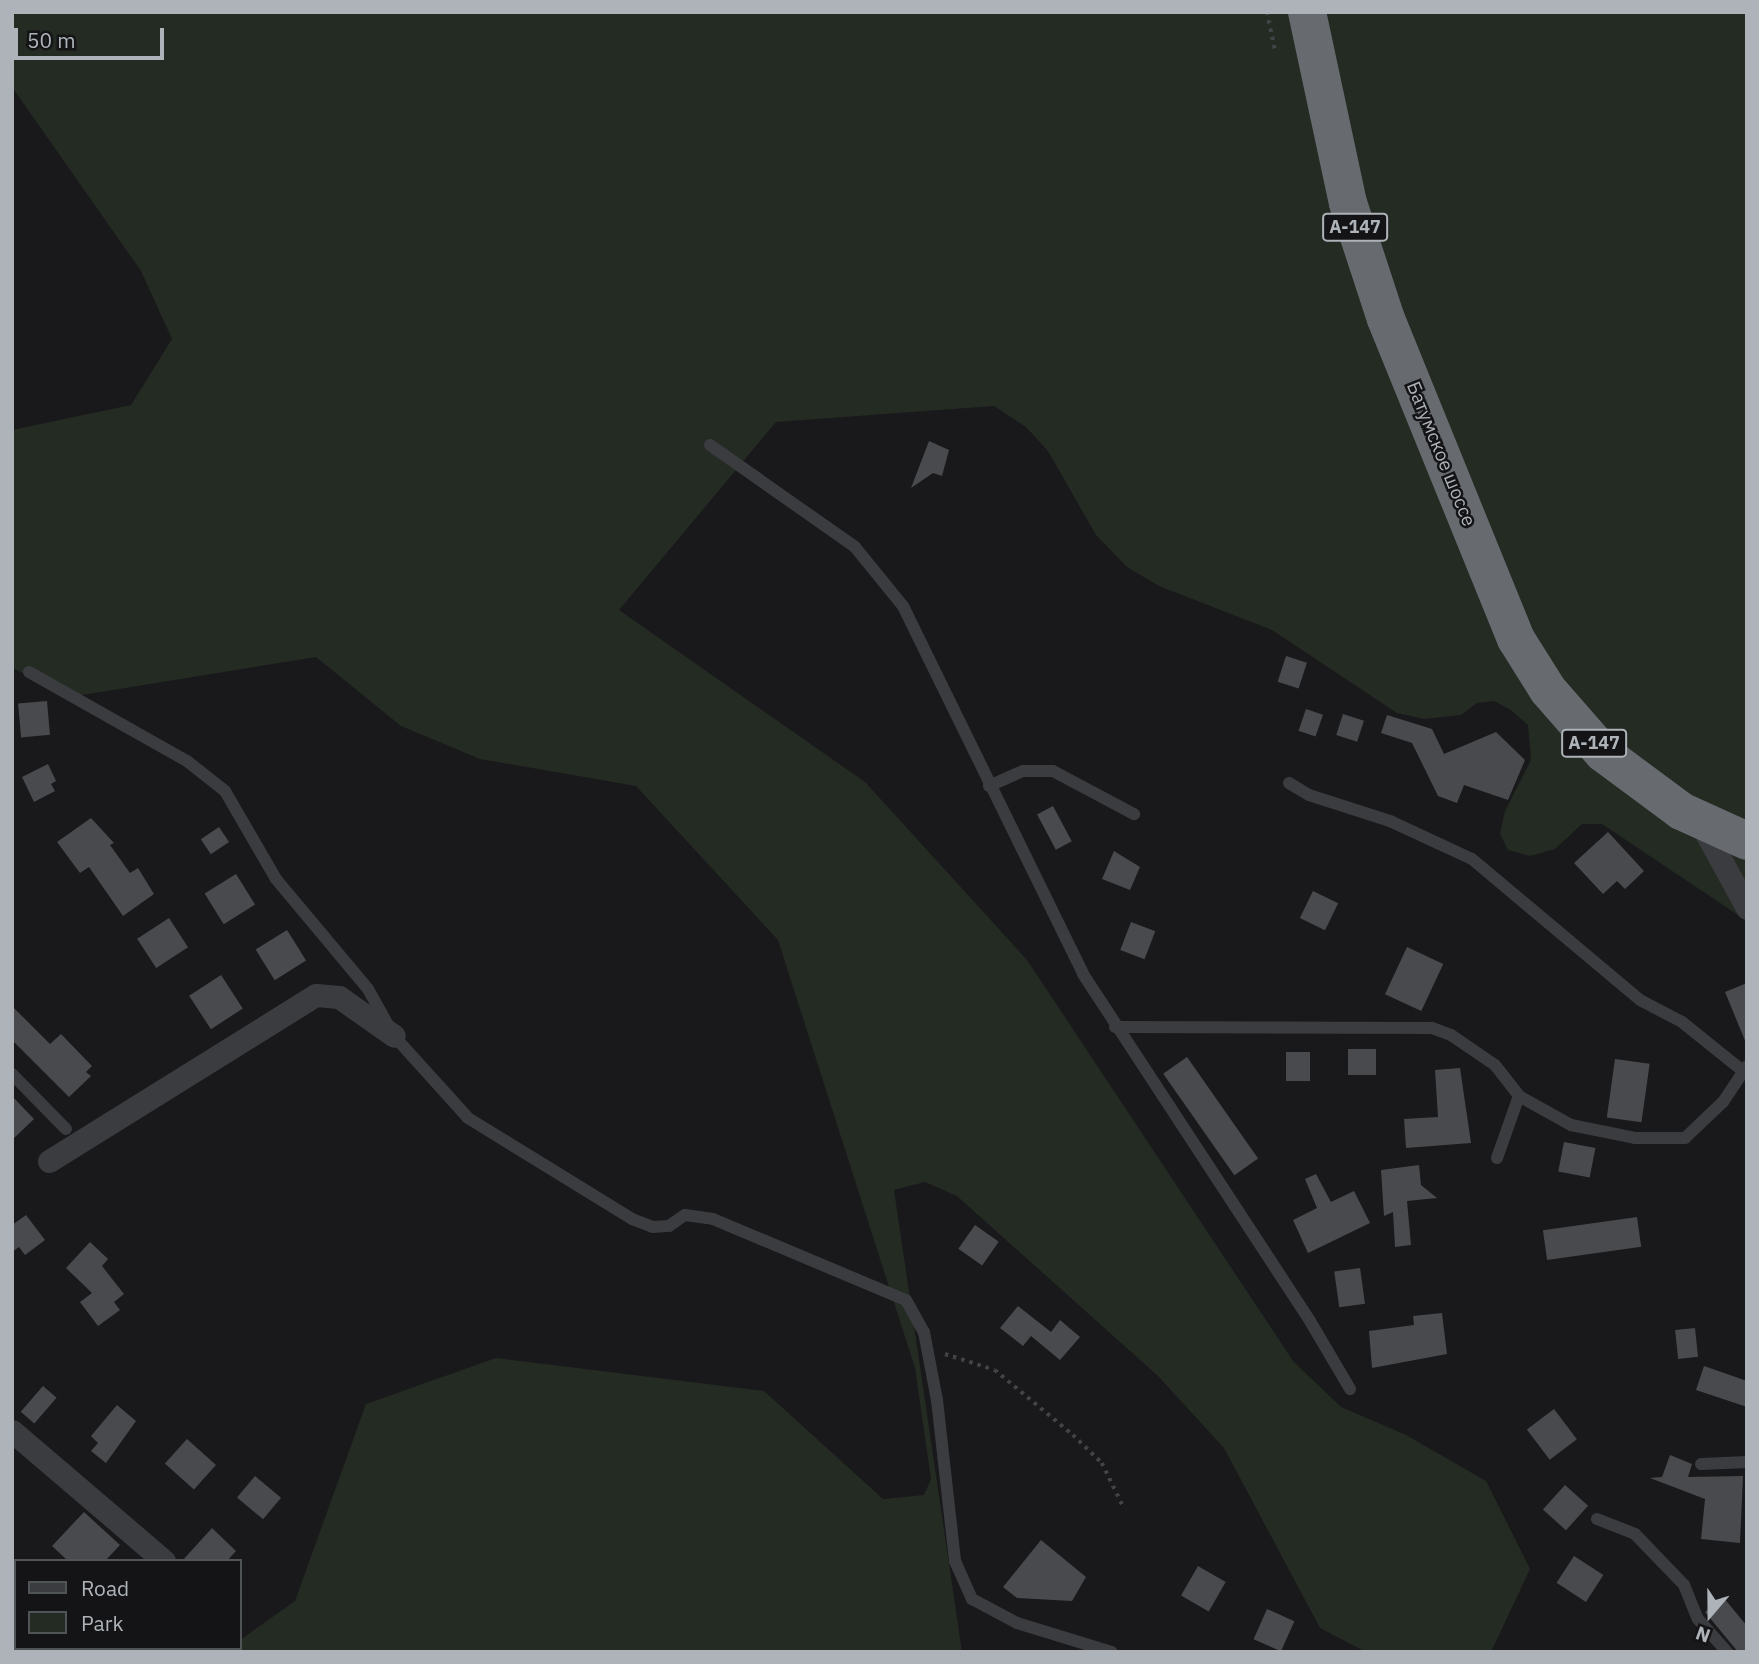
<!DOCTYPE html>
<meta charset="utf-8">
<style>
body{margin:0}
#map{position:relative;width:1759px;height:1664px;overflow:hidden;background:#19191b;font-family:"IBM Plex Sans",sans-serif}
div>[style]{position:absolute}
.green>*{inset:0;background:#242b23}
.building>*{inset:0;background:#484a4d;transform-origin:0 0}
.path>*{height:3.5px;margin-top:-1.75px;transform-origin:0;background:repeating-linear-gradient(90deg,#414346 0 3.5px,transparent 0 8.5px)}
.lane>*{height:12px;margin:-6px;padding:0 6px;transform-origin:6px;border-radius:6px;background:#3b3c3f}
.street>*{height:23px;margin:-11.5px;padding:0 11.5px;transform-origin:11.5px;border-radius:11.5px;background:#3b3c3f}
.highway>*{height:38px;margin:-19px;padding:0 19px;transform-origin:19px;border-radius:19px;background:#676b70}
span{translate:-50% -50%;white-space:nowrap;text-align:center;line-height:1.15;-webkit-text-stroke:5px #141416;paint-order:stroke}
.shield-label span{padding:2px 5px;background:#141416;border:2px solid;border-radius:5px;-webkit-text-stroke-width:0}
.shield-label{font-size:18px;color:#adb3b9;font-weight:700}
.street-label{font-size:19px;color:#adb3b9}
.frame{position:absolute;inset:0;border:14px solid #adb3b9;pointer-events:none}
.legend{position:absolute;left:14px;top:1559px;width:228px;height:91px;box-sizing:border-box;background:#141416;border:2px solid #515457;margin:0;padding:9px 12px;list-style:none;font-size:21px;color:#adb3b9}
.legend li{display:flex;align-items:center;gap:14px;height:35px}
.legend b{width:35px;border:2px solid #515457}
.north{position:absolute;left:1675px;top:1580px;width:70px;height:70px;-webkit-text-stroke:5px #141416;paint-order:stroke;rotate:200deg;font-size:19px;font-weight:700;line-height:28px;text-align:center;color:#adb3b9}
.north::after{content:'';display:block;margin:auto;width:24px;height:32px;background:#adb3b9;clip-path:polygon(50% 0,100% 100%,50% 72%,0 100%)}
.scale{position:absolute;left:14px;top:28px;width:150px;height:32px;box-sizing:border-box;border:4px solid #adb3b9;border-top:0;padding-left:9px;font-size:21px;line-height:24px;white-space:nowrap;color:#adb3b9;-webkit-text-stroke:5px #141416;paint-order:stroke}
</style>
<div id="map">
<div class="green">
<div style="clip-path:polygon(12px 12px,1747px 12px,1747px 921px,1602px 824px,1582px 824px,1555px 849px,1530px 856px,1508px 850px,1500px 834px,1505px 811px,1531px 760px,1528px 725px,1511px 710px,1494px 701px,1477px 703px,1461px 715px,1424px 719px,1397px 713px,1272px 630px,1159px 586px,1127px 567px,1096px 535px,1048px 451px,1026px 427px,994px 406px,776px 422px,619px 610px,865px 782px,1027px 960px,1293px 1361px,1341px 1407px,1406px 1435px,1486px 1481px,1530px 1569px,1491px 1652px,1366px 1652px,1320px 1628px,1224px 1448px,1158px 1376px,957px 1196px,925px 1182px,894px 1190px,962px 1652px,223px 1652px,240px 1648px,240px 1640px,295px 1601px,366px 1404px,496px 1358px,764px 1391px,883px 1499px,924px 1495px,931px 1479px,915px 1368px,778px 940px,636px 786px,480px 759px,401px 726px,316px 657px,76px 696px,12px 668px,12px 430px,131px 405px,172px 339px,141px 271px,12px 87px)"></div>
<div style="clip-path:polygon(12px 1580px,16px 1648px,219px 1652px,12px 1652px)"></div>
</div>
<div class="building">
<div style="clip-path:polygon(929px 441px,949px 450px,942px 476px,933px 473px,911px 488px)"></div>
<div style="left:1286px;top:656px;width:22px;height:27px;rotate:18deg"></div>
<div style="left:47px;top:701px;width:34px;height:29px;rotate:85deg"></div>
<div style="left:1306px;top:709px;width:18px;height:23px;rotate:19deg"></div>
<div style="left:1343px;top:714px;width:22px;height:22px;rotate:18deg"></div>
<div style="clip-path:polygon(1387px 715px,1432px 729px,1444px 754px,1496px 732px,1525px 760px,1508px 800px,1464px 785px,1457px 803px,1438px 796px,1412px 743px,1381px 733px)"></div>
<div style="clip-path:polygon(48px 764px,56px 781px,51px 784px,55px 791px,34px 802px,22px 777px)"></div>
<div style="left:1053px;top:806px;width:40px;height:18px;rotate:62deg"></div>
<div style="clip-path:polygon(91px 818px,114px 843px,110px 845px,130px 873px,138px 868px,154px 894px,123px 916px,89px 867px,80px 873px,57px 842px)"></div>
<div style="left:219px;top:827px;width:18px;height:22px;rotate:56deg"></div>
<div style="clip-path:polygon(1608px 832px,1644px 871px,1625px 889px,1617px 881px,1603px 894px,1574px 863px)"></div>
<div style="clip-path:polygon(1114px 851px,1140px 867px,1130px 890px,1102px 879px)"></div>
<div style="left:236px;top:874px;width:36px;height:37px;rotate:58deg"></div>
<div style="left:1313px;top:891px;width:28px;height:30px;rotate:26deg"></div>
<div style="left:169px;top:918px;width:35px;height:38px;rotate:57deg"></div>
<div style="left:1131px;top:922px;width:26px;height:30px;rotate:21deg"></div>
<div style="left:287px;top:930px;width:36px;height:37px;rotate:58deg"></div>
<div style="left:1407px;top:947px;width:40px;height:52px;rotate:25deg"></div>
<div style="left:221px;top:975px;width:40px;height:38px;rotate:57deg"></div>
<div style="clip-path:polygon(1747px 983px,1747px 1043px,1746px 1043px,1725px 992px)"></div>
<div style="clip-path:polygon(12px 1006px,50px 1044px,61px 1034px,92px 1066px,86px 1072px,91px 1076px,69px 1097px,12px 1040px)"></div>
<div style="left:1376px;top:1049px;width:26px;height:28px;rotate:90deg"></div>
<div style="left:1286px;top:1052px;width:24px;height:29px"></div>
<div style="left:1187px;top:1057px;width:124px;height:29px;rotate:55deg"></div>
<div style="left:1615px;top:1059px;width:35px;height:59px;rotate:8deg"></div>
<div style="clip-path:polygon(1460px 1068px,1471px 1143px,1406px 1148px,1404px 1119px,1438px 1117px,1435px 1070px)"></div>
<div style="clip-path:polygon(12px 1096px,34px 1119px,12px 1140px)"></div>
<div style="left:1564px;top:1142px;width:32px;height:30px;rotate:11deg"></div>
<div style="clip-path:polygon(1419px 1165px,1421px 1185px,1437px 1198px,1407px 1201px,1411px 1245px,1395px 1247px,1393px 1212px,1384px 1216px,1381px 1170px)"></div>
<div style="clip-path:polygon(1316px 1174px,1331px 1202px,1354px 1191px,1370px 1223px,1308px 1253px,1293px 1220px,1317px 1208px,1305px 1179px)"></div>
<div style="clip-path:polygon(26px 1215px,45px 1240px,25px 1255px,19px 1247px,12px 1252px,12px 1225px)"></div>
<div style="left:1637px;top:1217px;width:30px;height:95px;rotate:82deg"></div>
<div style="left:975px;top:1225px;width:29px;height:29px;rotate:35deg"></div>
<div style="clip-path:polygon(90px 1242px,108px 1259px,102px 1266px,124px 1294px,114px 1302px,120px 1310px,98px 1326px,80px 1302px,92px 1293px,66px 1268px)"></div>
<div style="left:1360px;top:1268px;width:36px;height:26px;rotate:82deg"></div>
<div style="clip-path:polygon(1018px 1306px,1051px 1332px,1060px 1320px,1080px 1337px,1060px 1360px,1031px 1336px,1023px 1346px,1000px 1328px)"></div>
<div style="clip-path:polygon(1442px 1313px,1447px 1354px,1372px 1368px,1369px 1331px,1414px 1325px,1413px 1316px)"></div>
<div style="left:1695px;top:1328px;width:29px;height:20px;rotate:84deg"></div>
<div style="clip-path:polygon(1704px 1366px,1747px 1381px,1747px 1407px,1696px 1390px)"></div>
<div style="left:43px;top:1386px;width:18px;height:34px;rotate:41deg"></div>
<div style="clip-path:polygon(117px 1405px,136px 1421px,106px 1463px,91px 1451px,98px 1443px,91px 1436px)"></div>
<div style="left:1554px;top:1409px;width:38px;height:34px;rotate:53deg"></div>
<div style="left:187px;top:1439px;width:39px;height:33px;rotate:42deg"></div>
<div style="clip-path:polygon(1670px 1455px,1692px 1464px,1688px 1477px,1743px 1476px,1740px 1543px,1701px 1539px,1705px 1499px,1650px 1478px,1662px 1477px)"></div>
<div style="left:255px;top:1476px;width:34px;height:28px;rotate:40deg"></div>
<div style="left:1565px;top:1485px;width:31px;height:33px;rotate:42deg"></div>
<div style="clip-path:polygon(84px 1512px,120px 1545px,105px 1561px,68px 1561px,52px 1546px)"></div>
<div style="clip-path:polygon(212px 1528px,236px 1551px,227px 1561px,182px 1561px)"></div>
<div style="clip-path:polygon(1041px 1540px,1086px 1577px,1072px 1601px,1017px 1598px,1003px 1587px)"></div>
<div style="left:1574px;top:1556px;width:35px;height:32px;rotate:33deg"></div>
<div style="left:1198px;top:1566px;width:32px;height:34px;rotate:30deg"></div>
<div style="clip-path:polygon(1723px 1597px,1747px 1626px,1747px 1652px,1738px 1652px,1705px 1612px)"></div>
<div style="left:1267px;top:1609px;width:30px;height:33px;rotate:24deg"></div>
</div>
<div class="path">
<div style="left:1267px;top:12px;width:39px;rotate:78deg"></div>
<div style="left:945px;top:1354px;width:52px;rotate:17.7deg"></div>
<div style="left:995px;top:1370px;width:102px;rotate:39.8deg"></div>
<div style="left:1073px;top:1435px;width:40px;rotate:44deg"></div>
<div style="left:1102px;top:1463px;width:48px;rotate:64deg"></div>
</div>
<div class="lane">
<div style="left:710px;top:445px;width:177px;rotate:35.1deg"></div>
<div style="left:855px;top:547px;width:76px;rotate:50.9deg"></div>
<div style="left:903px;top:606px;width:410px;rotate:63.9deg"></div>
<div style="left:1083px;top:974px;width:415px;rotate:56.8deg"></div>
<div style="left:1310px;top:1321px;width:79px;rotate:59.5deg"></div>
<div style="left:29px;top:672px;width:181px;rotate:29.4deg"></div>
<div style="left:187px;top:761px;width:48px;rotate:38.3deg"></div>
<div style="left:225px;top:791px;width:102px;rotate:59.9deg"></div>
<div style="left:276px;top:879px;width:143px;rotate:50.1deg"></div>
<div style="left:368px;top:989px;width:54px;rotate:61deg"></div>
<div style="left:394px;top:1036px;width:110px;rotate:47.9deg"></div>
<div style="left:468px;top:1118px;width:193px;rotate:31.6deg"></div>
<div style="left:632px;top:1219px;width:22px;rotate:21deg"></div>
<div style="left:653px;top:1227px;width:16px;rotate:-4deg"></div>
<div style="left:669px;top:1226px;width:19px;rotate:-35deg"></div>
<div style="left:685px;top:1215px;width:28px;rotate:8deg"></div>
<div style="left:713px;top:1219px;width:209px;rotate:22.8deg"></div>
<div style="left:906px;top:1300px;width:37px;rotate:61deg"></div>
<div style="left:924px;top:1332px;width:69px;rotate:79.2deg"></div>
<div style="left:937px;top:1400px;width:162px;rotate:83.6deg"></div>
<div style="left:955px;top:1561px;width:42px;rotate:65.9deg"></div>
<div style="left:972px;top:1599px;width:51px;rotate:28.1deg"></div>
<div style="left:1017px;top:1623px;width:99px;rotate:17deg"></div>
<div style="left:1289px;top:783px;width:23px;rotate:31deg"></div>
<div style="left:1309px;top:795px;width:85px;rotate:17.8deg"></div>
<div style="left:1390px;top:821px;width:90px;rotate:24.9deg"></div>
<div style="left:1472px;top:859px;width:219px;rotate:40deg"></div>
<div style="left:1640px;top:1000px;width:47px;rotate:27.6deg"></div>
<div style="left:1682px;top:1022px;width:78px;rotate:38.8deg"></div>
<div style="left:989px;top:786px;width:37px;rotate:-24deg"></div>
<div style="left:1023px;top:771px;width:30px"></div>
<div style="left:1053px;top:771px;width:92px;rotate:28deg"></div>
<div style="left:1115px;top:1027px;width:317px;rotate:0.2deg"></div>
<div style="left:1432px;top:1028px;width:20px;rotate:20deg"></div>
<div style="left:1451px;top:1035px;width:53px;rotate:34.3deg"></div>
<div style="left:1495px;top:1065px;width:39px;rotate:52deg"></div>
<div style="left:1519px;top:1096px;width:60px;rotate:29.1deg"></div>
<div style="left:1571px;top:1125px;width:65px;rotate:11.5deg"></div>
<div style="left:1635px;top:1138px;width:50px"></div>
<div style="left:1685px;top:1138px;width:52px;rotate:-43.5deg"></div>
<div style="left:1723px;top:1102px;width:43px;rotate:-56.3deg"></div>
<div style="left:12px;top:1074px;width:77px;rotate:45.5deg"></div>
<div style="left:1497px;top:1158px;width:66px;rotate:-70.5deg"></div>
<div style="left:1701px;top:1464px;width:46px;rotate:-2.5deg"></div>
<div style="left:1597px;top:1519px;width:41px;rotate:21.5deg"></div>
<div style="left:1635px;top:1534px;width:71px;rotate:46.1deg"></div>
<div style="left:1684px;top:1585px;width:37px;rotate:68deg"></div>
<div style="left:1698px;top:1619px;width:44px;rotate:48.7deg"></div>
</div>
<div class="street">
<div style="left:1700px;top:822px;width:98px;rotate:61.3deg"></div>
<div style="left:49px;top:1161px;width:314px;rotate:-31.9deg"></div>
<div style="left:316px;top:995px;width:23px;rotate:5deg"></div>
<div style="left:339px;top:997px;width:67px;rotate:35.3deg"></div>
<div style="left:12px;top:1431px;width:200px;rotate:40.5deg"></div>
</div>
<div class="highway">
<div style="left:1307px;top:12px;width:195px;rotate:77.9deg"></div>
<div style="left:1348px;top:203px;width:122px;rotate:71.9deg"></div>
<div style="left:1386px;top:319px;width:345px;rotate:67.9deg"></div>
<div style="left:1516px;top:639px;width:60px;rotate:57.9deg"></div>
<div style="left:1548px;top:690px;width:84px;rotate:48.9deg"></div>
<div style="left:1603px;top:753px;width:97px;rotate:36.6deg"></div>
<div style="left:1681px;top:811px;width:72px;rotate:24.4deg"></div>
</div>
<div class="shield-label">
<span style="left:1355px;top:227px">А-147</span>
<span style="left:1594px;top:743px">А-147</span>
</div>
<div class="street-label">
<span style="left:1441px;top:454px;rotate:68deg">Батумское шоссе</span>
</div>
<div class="frame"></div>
<ul class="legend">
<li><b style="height:9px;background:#3b3c3f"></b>Road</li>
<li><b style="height:19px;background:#242b23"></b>Park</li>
</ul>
<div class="north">N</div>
<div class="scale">50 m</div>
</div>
